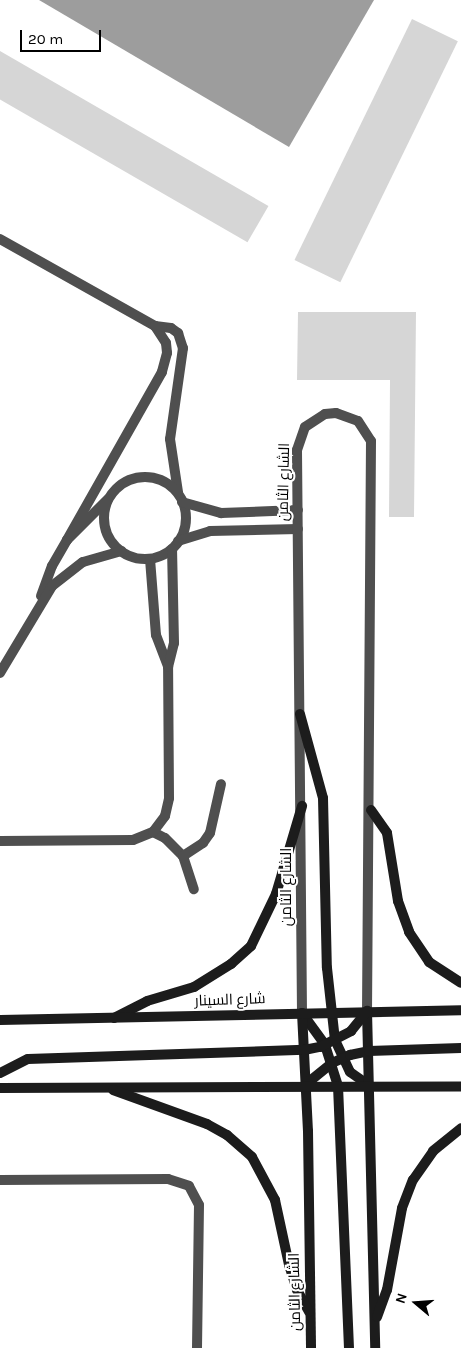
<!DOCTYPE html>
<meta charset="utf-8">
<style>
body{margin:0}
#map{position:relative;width:461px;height:1348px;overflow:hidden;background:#fff;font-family:Karla,Cairo,sans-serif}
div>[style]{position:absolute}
.green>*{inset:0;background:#d6d6d6;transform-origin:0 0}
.water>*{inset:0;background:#9d9d9d}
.lane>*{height:10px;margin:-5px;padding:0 5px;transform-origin:5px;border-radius:5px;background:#4f4f4f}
.lane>.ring{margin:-5px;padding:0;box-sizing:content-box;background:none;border:10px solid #4f4f4f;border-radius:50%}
.street>*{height:10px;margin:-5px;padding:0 5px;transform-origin:5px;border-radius:5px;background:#4f4f4f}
.secondary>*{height:10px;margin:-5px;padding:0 5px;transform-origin:5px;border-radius:5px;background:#1c1c1c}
span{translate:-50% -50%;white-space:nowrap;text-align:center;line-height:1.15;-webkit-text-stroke:4px #fff;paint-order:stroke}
.street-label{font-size:15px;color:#000}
.north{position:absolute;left:391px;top:1278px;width:50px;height:50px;-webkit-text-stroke:4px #fff;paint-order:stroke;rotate:288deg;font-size:14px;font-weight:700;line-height:20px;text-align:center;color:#000}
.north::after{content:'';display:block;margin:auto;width:18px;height:22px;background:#000;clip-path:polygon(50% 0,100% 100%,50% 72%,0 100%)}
.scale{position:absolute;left:20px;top:30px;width:81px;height:22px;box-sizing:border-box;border:2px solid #000;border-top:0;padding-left:6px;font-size:15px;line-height:18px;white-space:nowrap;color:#000;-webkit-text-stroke:4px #fff;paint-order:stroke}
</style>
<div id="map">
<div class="green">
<div style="left:412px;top:19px;width:51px;height:268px;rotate:26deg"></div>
<div style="left:0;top:51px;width:310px;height:42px;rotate:30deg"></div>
<div style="clip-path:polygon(298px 312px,416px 312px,414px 517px,389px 517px,390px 380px,297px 380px)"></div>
</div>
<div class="water">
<div style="clip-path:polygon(39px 0,374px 0,289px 147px)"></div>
</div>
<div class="lane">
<div style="left:0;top:239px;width:178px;rotate:29.3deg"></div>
<div style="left:155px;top:326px;width:20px;rotate:57deg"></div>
<div style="left:166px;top:343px;width:10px;rotate:84deg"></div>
<div style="left:167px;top:353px;width:20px;rotate:105deg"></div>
<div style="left:162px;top:372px;width:193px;rotate:119.5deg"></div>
<div style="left:155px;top:326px;width:16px;rotate:7deg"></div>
<div style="left:171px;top:328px;width:9px;rotate:36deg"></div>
<div style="left:178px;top:333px;width:16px;rotate:72deg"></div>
<div style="left:183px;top:348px;width:92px;rotate:98.1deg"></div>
<div style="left:170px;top:439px;width:54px;rotate:81.4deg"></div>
<div class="ring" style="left:104px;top:477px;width:72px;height:72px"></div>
<div style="left:182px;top:502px;width:41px;rotate:15.8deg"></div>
<div style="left:221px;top:513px;width:77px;rotate:-2.2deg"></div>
<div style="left:178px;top:541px;width:34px;rotate:-17deg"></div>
<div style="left:210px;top:531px;width:88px;rotate:-1.3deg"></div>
<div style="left:150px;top:559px;width:76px;rotate:85.5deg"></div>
<div style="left:156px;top:635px;width:34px;rotate:69deg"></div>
<div style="left:41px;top:596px;width:32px;rotate:-70deg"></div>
<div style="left:52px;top:566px;width:30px;rotate:-60deg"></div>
<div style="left:67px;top:540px;width:58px;rotate:-45deg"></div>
<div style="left:0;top:673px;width:101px;rotate:-59.1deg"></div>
<div style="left:52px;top:586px;width:39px;rotate:-38deg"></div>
<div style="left:83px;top:562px;width:40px;rotate:-16deg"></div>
<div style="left:153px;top:832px;width:13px;rotate:27deg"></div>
<div style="left:165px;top:838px;width:25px;rotate:45deg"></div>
<div style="left:183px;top:856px;width:35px;rotate:72deg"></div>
<div style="left:0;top:841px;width:133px;rotate:-0.4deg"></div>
<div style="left:133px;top:840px;width:22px;rotate:-22deg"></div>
<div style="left:153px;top:832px;width:20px;rotate:-53deg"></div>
<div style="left:165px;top:816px;width:18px;rotate:-77deg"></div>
<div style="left:169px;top:798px;width:131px;rotate:-90.4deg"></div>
<div style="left:168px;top:667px;width:25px;rotate:-76deg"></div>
<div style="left:174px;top:643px;width:94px;rotate:-91.2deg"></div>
<div style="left:183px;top:856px;width:24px;rotate:-33deg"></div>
<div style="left:203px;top:843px;width:12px;rotate:-55deg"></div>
<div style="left:210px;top:833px;width:50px;rotate:-77.3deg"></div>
<div style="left:0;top:1180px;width:168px;rotate:-0.3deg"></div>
<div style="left:168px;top:1179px;width:22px;rotate:18deg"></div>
<div style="left:189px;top:1186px;width:21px;rotate:62deg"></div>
<div style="left:199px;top:1205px;width:143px;rotate:90.8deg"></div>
</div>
<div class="street">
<div style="left:302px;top:1013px;width:563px;rotate:-90.51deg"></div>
<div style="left:297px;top:450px;width:24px;rotate:-71deg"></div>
<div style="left:305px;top:427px;width:24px;rotate:-33deg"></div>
<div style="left:325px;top:414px;width:11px;rotate:-5deg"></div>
<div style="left:336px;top:413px;width:23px;rotate:20deg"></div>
<div style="left:358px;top:421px;width:24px;rotate:57deg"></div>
<div style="left:371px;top:441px;width:570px;rotate:90.4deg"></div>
</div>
<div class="secondary">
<div style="left:300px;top:714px;width:87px;rotate:74.7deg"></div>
<div style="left:323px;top:798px;width:170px;rotate:88.7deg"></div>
<div style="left:327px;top:968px;width:72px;rotate:83.7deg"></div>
<div style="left:335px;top:1040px;width:35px;rotate:65deg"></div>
<div style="left:350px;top:1072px;width:24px;rotate:35deg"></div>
<div style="left:371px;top:810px;width:28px;rotate:55deg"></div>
<div style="left:387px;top:833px;width:69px;rotate:80.8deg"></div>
<div style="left:398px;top:901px;width:33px;rotate:70deg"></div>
<div style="left:409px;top:932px;width:36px;rotate:56deg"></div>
<div style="left:429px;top:962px;width:38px;rotate:33deg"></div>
<div style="left:367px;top:1011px;width:337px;rotate:88.6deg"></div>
<div style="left:302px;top:1013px;width:39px;rotate:54deg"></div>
<div style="left:325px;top:1045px;width:43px;rotate:72.4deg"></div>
<div style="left:338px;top:1086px;width:262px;rotate:87.6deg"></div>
<div style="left:302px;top:1013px;width:118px;rotate:87.1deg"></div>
<div style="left:308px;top:1131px;width:217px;rotate:89.2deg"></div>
<div style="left:114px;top:1018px;width:37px;rotate:-27deg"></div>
<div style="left:147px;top:1001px;width:49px;rotate:-16.6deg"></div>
<div style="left:194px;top:987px;width:44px;rotate:-31.9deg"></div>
<div style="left:231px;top:964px;width:27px;rotate:-42deg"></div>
<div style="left:251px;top:946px;width:58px;rotate:-64.3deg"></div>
<div style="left:276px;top:894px;width:92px;rotate:-73.5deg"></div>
<div style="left:0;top:1020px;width:461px;rotate:-1.2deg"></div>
<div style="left:0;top:1073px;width:31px;rotate:-27deg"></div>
<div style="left:28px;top:1059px;width:276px;rotate:-1.9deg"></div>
<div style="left:304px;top:1050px;width:16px;rotate:-11deg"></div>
<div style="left:320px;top:1047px;width:35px;rotate:-27deg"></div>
<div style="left:351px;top:1031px;width:26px;rotate:-51deg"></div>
<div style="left:305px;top:1085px;width:35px;rotate:-39deg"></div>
<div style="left:332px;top:1063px;width:20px;rotate:-24deg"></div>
<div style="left:350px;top:1055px;width:19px;rotate:-12deg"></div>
<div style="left:369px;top:1051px;width:92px;rotate:-1.9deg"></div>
<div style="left:0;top:1088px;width:461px;rotate:-0.2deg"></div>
<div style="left:113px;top:1090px;width:100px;rotate:19.9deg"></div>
<div style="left:207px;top:1124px;width:23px;rotate:29deg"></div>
<div style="left:227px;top:1135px;width:33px;rotate:41deg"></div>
<div style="left:252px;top:1157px;width:49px;rotate:61.9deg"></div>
<div style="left:275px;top:1200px;width:66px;rotate:77.8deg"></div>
<div style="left:289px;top:1265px;width:26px;rotate:72deg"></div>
<div style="left:297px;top:1290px;width:25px;rotate:61deg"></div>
<div style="left:377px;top:1317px;width:29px;rotate:-70deg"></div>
<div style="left:387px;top:1290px;width:83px;rotate:-79.6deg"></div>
<div style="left:402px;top:1208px;width:30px;rotate:-69deg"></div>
<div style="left:413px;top:1180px;width:35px;rotate:-55deg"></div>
<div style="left:433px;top:1151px;width:36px;rotate:-39deg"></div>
</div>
<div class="street-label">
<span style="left:284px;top:482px;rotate:-89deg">الشارع الثامن</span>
<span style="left:287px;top:887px;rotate:-90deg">الشارع الثامن</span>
<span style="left:230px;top:1000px;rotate:-2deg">شارع السينار</span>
<span style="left:295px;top:1292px;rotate:-91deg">الشارع الثامن</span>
</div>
<div class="north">N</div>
<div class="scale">20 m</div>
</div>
